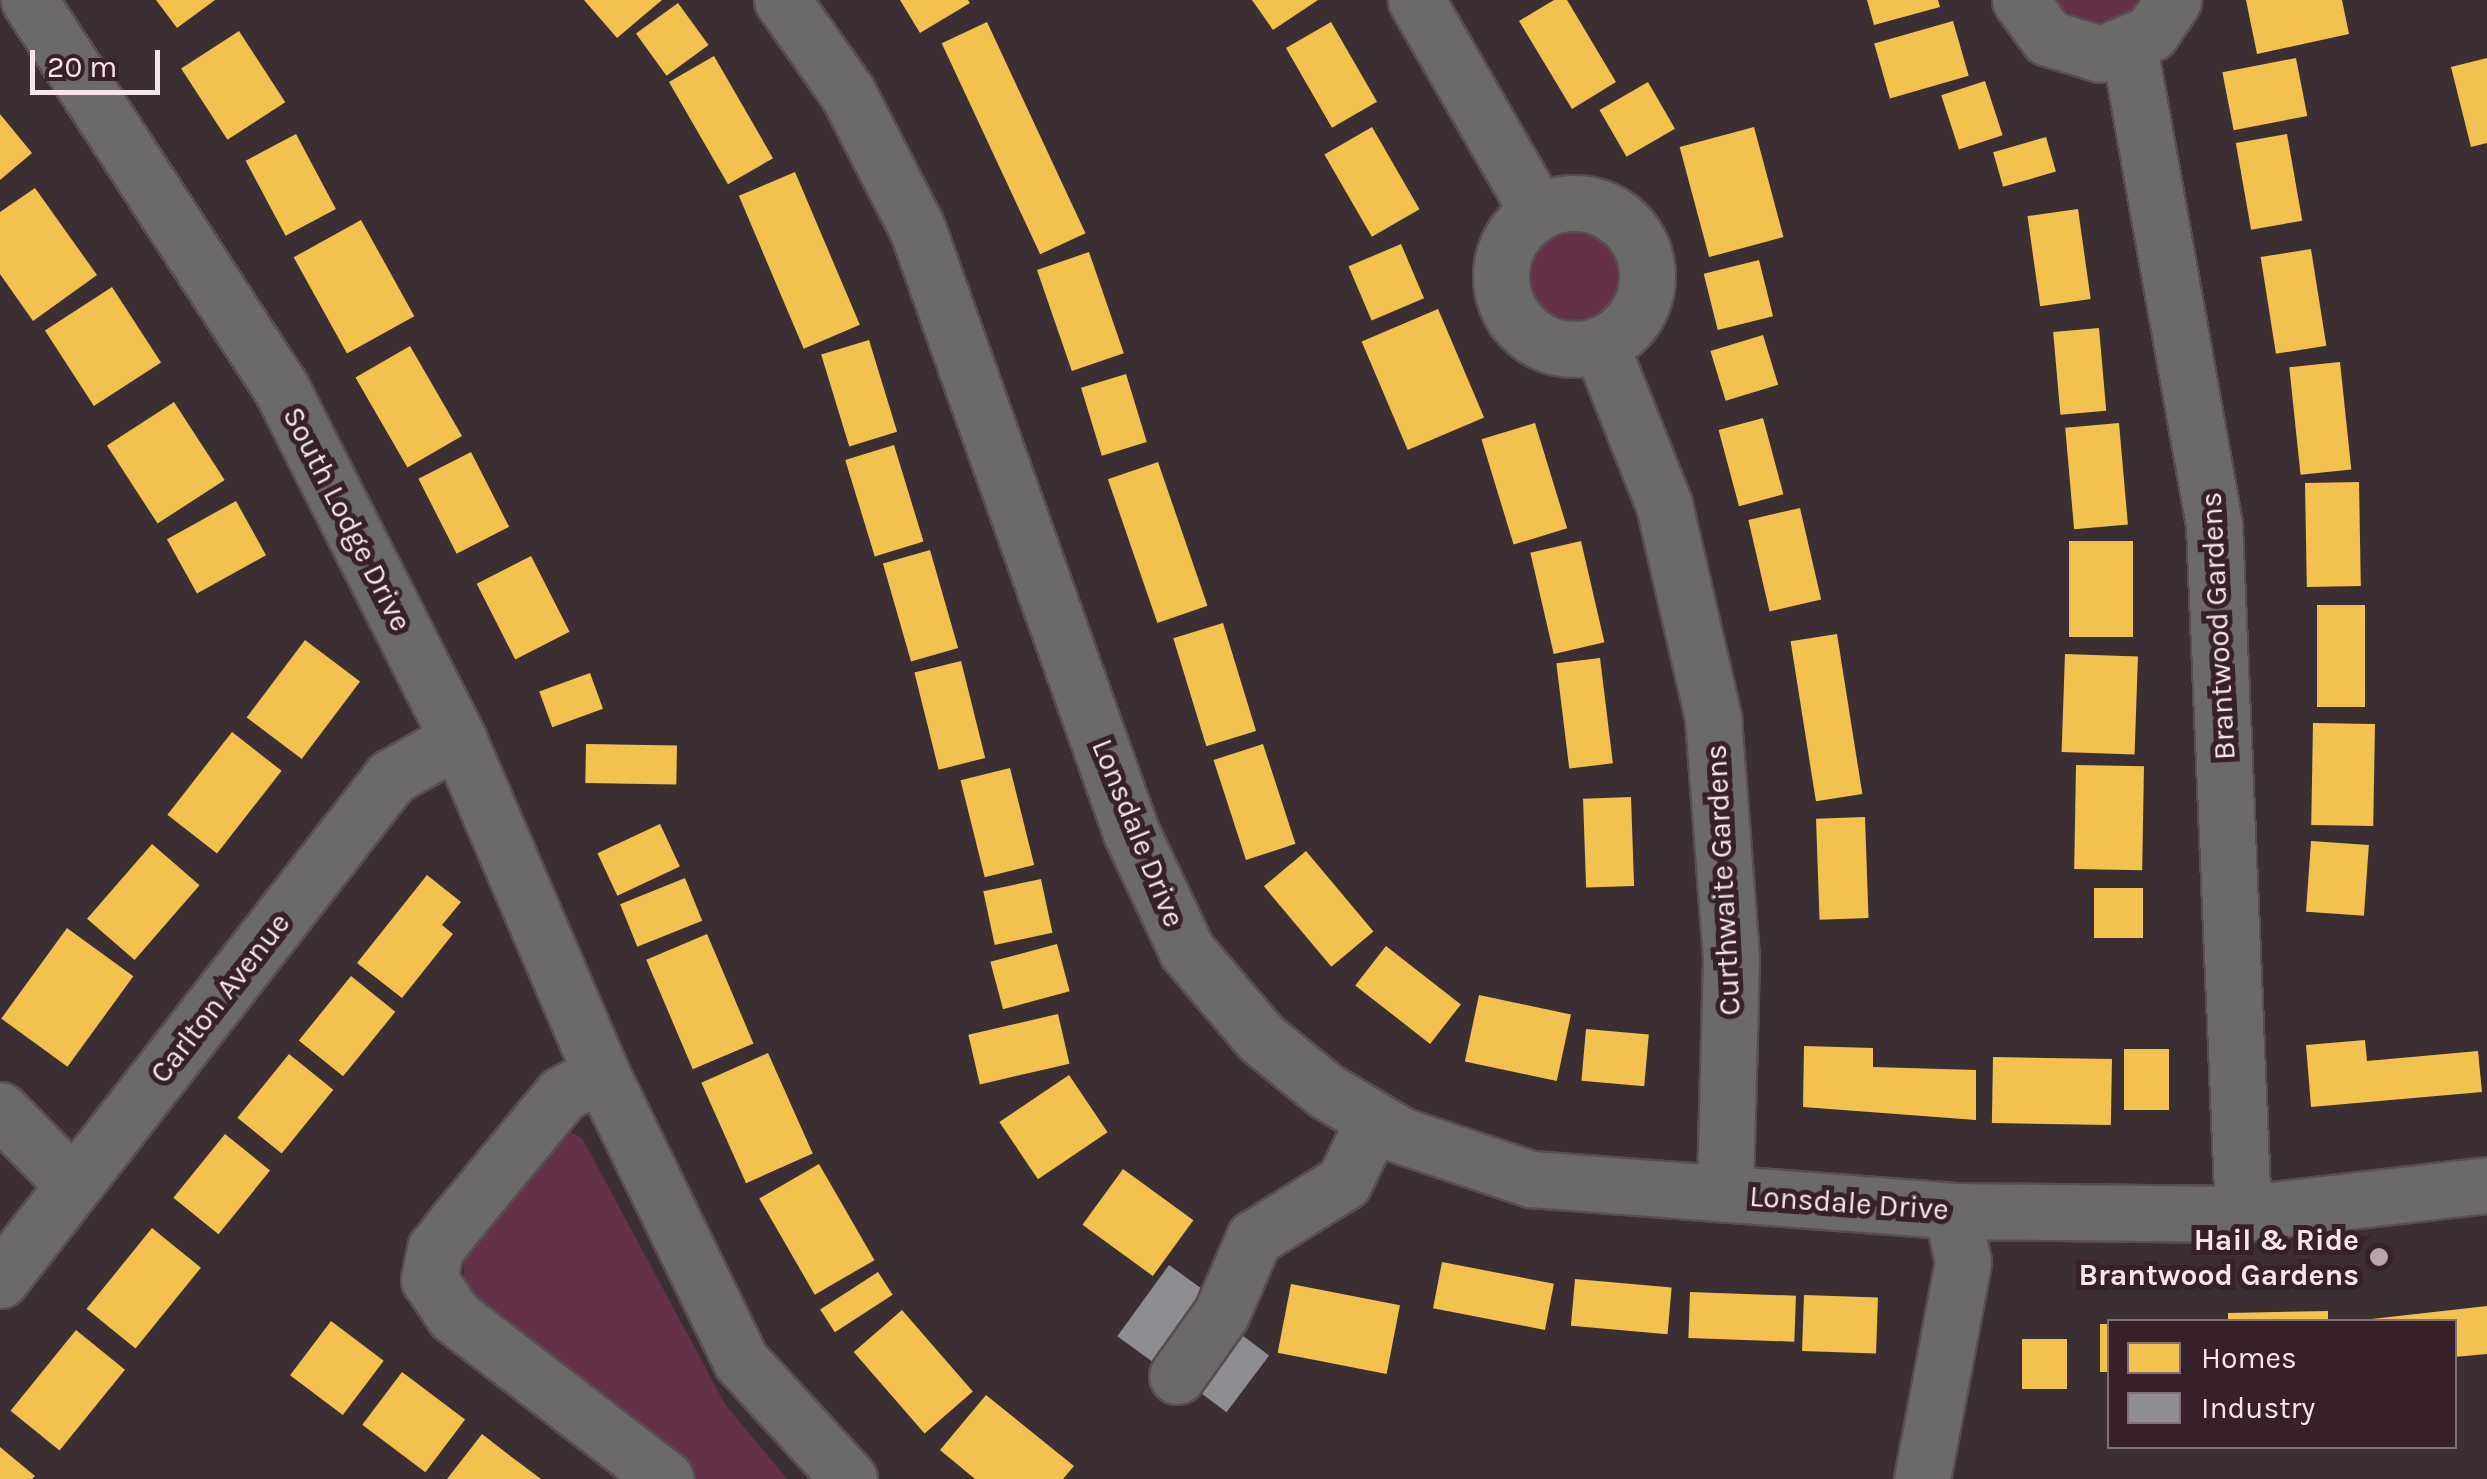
<!DOCTYPE html>
<style>
body{margin:0}
#map{position:relative;width:2487px;height:1479px;overflow:hidden;background:#3c2f34;font-family:Karla,sans-serif}
div>[style]{position:absolute}
.green>*{inset:0;background:#653148}
.round{border-radius:50%}
.homes>*{inset:0;background:#f2c14e;transform-origin:0 0}
.industry>*{inset:0;background:#8d8d92;transform-origin:0 0}
.roads{filter:drop-shadow(2px 0 #594d52) drop-shadow(-2px 0 #594d52) drop-shadow(0 2px #594d52) drop-shadow(0 -2px #594d52)}
.minor>*{height:55px;margin:-27.5px;padding:0 27.5px;transform-origin:27.5px;border-radius:27.5px;background:#6c6a69}
.minor>.ring{margin:-27.5px;padding:0;box-sizing:content-box;background:none;border:55px solid #6c6a69;border-radius:50%}
.dots>*{width:28px;height:28px;translate:-50% -50%;box-sizing:border-box;border:5px solid #362029;border-radius:50%}
span{translate:-50% -50%;white-space:nowrap;text-align:center;line-height:1.15;-webkit-text-stroke:10px #362029;paint-order:stroke}
.street-label{font-size:30px;color:#f6e6ec}
.poi-label{font-size:30px;color:#f6e6ec;font-weight:700}
.right{translate:-100% -50%;text-align:right}
.legend{position:absolute;left:2107px;top:1319px;width:350px;height:130px;box-sizing:border-box;background:#362029;border:2px solid #836f77;margin:0;padding:12px 18px;list-style:none;font-size:30px;color:#f6e6ec}
.legend li{display:flex;align-items:center;gap:20px;height:50px}
.legend b{width:50px;border:2px solid #836f77}
.scale{position:absolute;left:30px;top:50px;width:130px;height:45px;box-sizing:border-box;border:5px solid #f6e6ec;border-top:0;padding-left:12px;font-size:30px;line-height:35px;white-space:nowrap;color:#f6e6ec;-webkit-text-stroke:8px #362029;paint-order:stroke}
</style>
<div id="map">
<div class="green">
<div style="clip-path:polygon(2049px 0,2145px 0,2123px 20px,2092px 27px)"></div>
<div class="round" style="left:1530px;top:230px;width:94px;height:94px"></div>
<div style="clip-path:polygon(570px 1132px,582px 1138px,725px 1404px,787px 1479px,696px 1479px,466px 1303px,462px 1243px,547px 1140px)"></div>
</div>
<div class="homes">
<div style="clip-path:polygon(156px 0,215px 0,177px 28px)"></div>
<div style="clip-path:polygon(584px 0,662px 0,617px 38px)"></div>
<div style="clip-path:polygon(900px 0,968px 0,970px 3px,920px 33px)"></div>
<div style="clip-path:polygon(1252px 0,1318px 0,1273px 30px)"></div>
<div style="clip-path:polygon(1554px 0,1567px 0,1616px 82px,1572px 109px,1519px 21px)"></div>
<div style="clip-path:polygon(1867px 0,1938px 0,1940px 7px,1874px 25px)"></div>
<div style="clip-path:polygon(2246px 0,2342px 0,2349px 34px,2257px 54px)"></div>
<div style="left:678px;top:3px;width:52px;height:52px;rotate:54deg"></div>
<div style="left:1953px;top:21px;width:57px;height:82px;rotate:74deg"></div>
<div style="left:987px;top:22px;width:233px;height:50px;rotate:65deg"></div>
<div style="left:1331px;top:22px;width:92px;height:52px;rotate:60deg"></div>
<div style="left:239px;top:31px;width:85px;height:69px;rotate:57deg"></div>
<div style="left:714px;top:56px;width:118px;height:52px;rotate:60deg"></div>
<div style="left:2296px;top:58px;width:59px;height:75px;rotate:79deg"></div>
<div style="clip-path:polygon(2487px 58px,2487px 143px,2471px 147px,2451px 67px)"></div>
<div style="left:1985px;top:81px;width:57px;height:46px;rotate:72deg"></div>
<div style="left:1648px;top:82px;width:54px;height:56px;rotate:60deg"></div>
<div style="clip-path:polygon(0 114px,32px 153px,0 180px)"></div>
<div style="left:1372px;top:127px;width:95px;height:55px;rotate:60deg"></div>
<div style="left:1754px;top:127px;width:114px;height:77px;rotate:75deg"></div>
<div style="left:296px;top:134px;width:85px;height:57px;rotate:62deg"></div>
<div style="left:2287px;top:134px;width:88px;height:52px;rotate:80deg"></div>
<div style="left:2046px;top:137px;width:36px;height:55px;rotate:74deg"></div>
<div style="left:795px;top:172px;width:166px;height:61px;rotate:67deg"></div>
<div style="clip-path:polygon(35px 188px,97px 275px,33px 321px,0 274px,0 212px)"></div>
<div style="left:2078px;top:209px;width:91px;height:51px;rotate:82deg"></div>
<div style="left:361px;top:220px;width:110px;height:77px;rotate:61deg"></div>
<div style="left:1401px;top:244px;width:59px;height:57px;rotate:67deg"></div>
<div style="left:2311px;top:249px;width:98px;height:51px;rotate:81deg"></div>
<div style="left:1089px;top:252px;width:107px;height:55px;rotate:71deg"></div>
<div style="left:1759px;top:260px;width:58px;height:57px;rotate:76deg"></div>
<div style="left:112px;top:287px;width:90px;height:80px;rotate:57deg"></div>
<div style="left:1438px;top:309px;width:118px;height:83px;rotate:67deg"></div>
<div style="left:2099px;top:328px;width:83px;height:46px;rotate:85deg"></div>
<div style="left:1763px;top:335px;width:52px;height:55px;rotate:73deg"></div>
<div style="left:869px;top:340px;width:96px;height:50px;rotate:73deg"></div>
<div style="left:410px;top:346px;width:104px;height:63px;rotate:60deg"></div>
<div style="left:2340px;top:362px;width:108px;height:51px;rotate:84deg"></div>
<div style="left:1126px;top:374px;width:71px;height:47px;rotate:73deg"></div>
<div style="left:174px;top:402px;width:93px;height:80px;rotate:57deg"></div>
<div style="left:1763px;top:418px;width:79px;height:46px;rotate:75deg"></div>
<div style="left:1535px;top:423px;width:110px;height:56px;rotate:73deg"></div>
<div style="left:2119px;top:423px;width:102px;height:54px;rotate:85deg"></div>
<div style="left:894px;top:445px;width:101px;height:51px;rotate:73deg"></div>
<div style="left:471px;top:452px;width:84px;height:59px;rotate:63deg"></div>
<div style="left:1158px;top:462px;width:152px;height:53px;rotate:71deg"></div>
<div style="left:2359px;top:482px;width:104px;height:54px;rotate:89deg"></div>
<div style="left:236px;top:501px;width:62px;height:79px;rotate:61deg"></div>
<div style="left:1800px;top:508px;width:94px;height:53px;rotate:77deg"></div>
<div style="left:1581px;top:541px;width:104px;height:52px;rotate:77deg"></div>
<div style="left:2069px;top:541px;width:64px;height:96px"></div>
<div style="left:930px;top:550px;width:102px;height:49px;rotate:74deg"></div>
<div style="left:531px;top:556px;width:85px;height:61px;rotate:63deg"></div>
<div style="left:2317px;top:605px;width:48px;height:102px"></div>
<div style="left:1223px;top:623px;width:113px;height:52px;rotate:73deg"></div>
<div style="left:1837px;top:634px;width:162px;height:47px;rotate:81deg"></div>
<div style="left:305px;top:640px;width:69px;height:97px;rotate:37deg"></div>
<div style="left:2065px;top:654px;width:73px;height:98px;rotate:2deg"></div>
<div style="left:1600px;top:658px;width:106px;height:44px;rotate:83deg"></div>
<div style="left:961px;top:661px;width:100px;height:48px;rotate:76deg"></div>
<div style="left:590px;top:673px;width:38px;height:54px;rotate:70deg"></div>
<div style="left:2313px;top:723px;width:62px;height:102px;rotate:1deg"></div>
<div style="left:232px;top:732px;width:63px;height:105px;rotate:38deg"></div>
<div style="left:586px;top:744px;width:91px;height:39px;rotate:1deg"></div>
<div style="left:1263px;top:744px;width:105px;height:52px;rotate:72deg"></div>
<div style="left:2076px;top:765px;width:68px;height:104px;rotate:1deg"></div>
<div style="left:1010px;top:768px;width:100px;height:51px;rotate:76deg"></div>
<div style="left:1631px;top:797px;width:89px;height:48px;rotate:88deg"></div>
<div style="left:1865px;top:817px;width:101px;height:49px;rotate:88deg"></div>
<div style="left:660px;top:824px;width:47px;height:69px;rotate:65deg"></div>
<div style="left:2311px;top:841px;width:58px;height:71px;rotate:4deg"></div>
<div style="left:152px;top:844px;width:63px;height:99px;rotate:41deg"></div>
<div style="left:1306px;top:851px;width:105px;height:55px;rotate:50deg"></div>
<div style="clip-path:polygon(427px 875px,461px 902px,442px 925px,453px 934px,402px 998px,357px 963px)"></div>
<div style="left:685px;top:878px;width:46px;height:70px;rotate:68deg"></div>
<div style="left:1041px;top:879px;width:55px;height:59px;rotate:78deg"></div>
<div style="left:2094px;top:888px;width:49px;height:50px"></div>
<div style="left:67px;top:928px;width:82px;height:112px;rotate:36deg"></div>
<div style="left:707px;top:934px;width:119px;height:66px;rotate:67deg"></div>
<div style="left:1057px;top:944px;width:49px;height:69px;rotate:75deg"></div>
<div style="left:1386px;top:946px;width:95px;height:50px;rotate:38deg"></div>
<div style="left:351px;top:976px;width:57px;height:83px;rotate:39deg"></div>
<div style="left:1479px;top:995px;width:94px;height:68px;rotate:12deg"></div>
<div style="left:1058px;top:1014px;width:51px;height:92px;rotate:77deg"></div>
<div style="left:1586px;top:1029px;width:63px;height:52px;rotate:5deg"></div>
<div style="clip-path:polygon(2365px 1040px,2367px 1061px,2478px 1051px,2482px 1092px,2311px 1107px,2306px 1045px)"></div>
<div style="clip-path:polygon(1804px 1046px,1873px 1048px,1873px 1067px,1976px 1070px,1976px 1120px,1803px 1107px)"></div>
<div style="left:2124px;top:1049px;width:45px;height:61px"></div>
<div style="left:768px;top:1053px;width:110px;height:73px;rotate:66deg"></div>
<div style="left:289px;top:1054px;width:57px;height:82px;rotate:39deg"></div>
<div style="left:1993px;top:1057px;width:119px;height:66px;rotate:1deg"></div>
<div style="left:1069px;top:1075px;width:69px;height:84px;rotate:56deg"></div>
<div style="left:225px;top:1134px;width:58px;height:82px;rotate:39deg"></div>
<div style="left:819px;top:1164px;width:111px;height:69px;rotate:60deg"></div>
<div style="left:1123px;top:1169px;width:87px;height:69px;rotate:36deg"></div>
<div style="left:152px;top:1228px;width:63px;height:104px;rotate:39deg"></div>
<div style="left:1442px;top:1262px;width:114px;height:47px;rotate:11deg"></div>
<div style="left:878px;top:1272px;width:27px;height:69px;rotate:57deg"></div>
<div style="left:1575px;top:1279px;width:97px;height:47px;rotate:5deg"></div>
<div style="left:1291px;top:1284px;width:111px;height:70px;rotate:11deg"></div>
<div style="left:1690px;top:1292px;width:106px;height:46px;rotate:2deg"></div>
<div style="left:1804px;top:1295px;width:74px;height:56px;rotate:2deg"></div>
<div style="clip-path:polygon(2487px 1306px,2487px 1354px,2454px 1357px,2454px 1322px,2345px 1322px)"></div>
<div style="left:902px;top:1310px;width:108px;height:64px;rotate:49deg"></div>
<div style="clip-path:polygon(2328px 1311px,2328px 1322px,2228px 1322px,2228px 1313px)"></div>
<div style="left:331px;top:1321px;width:66px;height:68px;rotate:37deg"></div>
<div style="left:2100px;top:1324px;width:10px;height:48px"></div>
<div style="left:76px;top:1330px;width:63px;height:104px;rotate:39deg"></div>
<div style="left:2022px;top:1339px;width:45px;height:50px"></div>
<div style="left:402px;top:1372px;width:79px;height:66px;rotate:37deg"></div>
<div style="clip-path:polygon(986px 1395px,1074px 1466px,1063px 1479px,975px 1479px,940px 1450px)"></div>
<div style="clip-path:polygon(482px 1434px,513px 1458px,541px 1479px,447px 1479px)"></div>
<div style="clip-path:polygon(0 1447px,35px 1476px,32px 1479px,0 1479px)"></div>
</div>
<div class="industry">
<div style="left:1169px;top:1265px;width:44px;height:88px;rotate:36deg"></div>
<div style="left:1238px;top:1332px;width:39px;height:71px;rotate:37deg"></div>
</div>
<div class="roads">
<div class="minor">
<div style="left:29px;top:0;width:465px;rotate:57deg"></div>
<div style="left:282px;top:390px;width:391px;rotate:63.2deg"></div>
<div style="left:458px;top:739px;width:363px;rotate:66.8deg"></div>
<div style="left:601px;top:1073px;width:320px;rotate:64.1deg"></div>
<div style="left:741px;top:1361px;width:160px;rotate:47.5deg"></div>
<div style="left:782px;top:0;width:113px;rotate:54.8deg"></div>
<div style="left:847px;top:92px;width:153px;rotate:62.8deg"></div>
<div style="left:917px;top:228px;width:641px;rotate:70.49deg"></div>
<div style="left:1131px;top:832px;width:132px;rotate:64.8deg"></div>
<div style="left:1187px;top:951px;width:114px;rotate:49.6deg"></div>
<div style="left:1261px;top:1038px;width:84px;rotate:39.2deg"></div>
<div style="left:1326px;top:1091px;width:86px;rotate:30.7deg"></div>
<div style="left:1400px;top:1135px;width:138px;rotate:18.6deg"></div>
<div style="left:1531px;top:1179px;width:422px;rotate:4.3deg"></div>
<div style="left:1952px;top:1211px;width:285px;rotate:0.6deg"></div>
<div style="left:2237px;top:1214px;width:252px;rotate:-6.6deg"></div>
<div style="left:1416px;top:0;width:245px;rotate:60.1deg"></div>
<div style="left:2020px;top:0;width:47px;rotate:53.6deg"></div>
<div style="left:2048px;top:38px;width:55px;rotate:16.8deg"></div>
<div style="left:2101px;top:54px;width:54px;rotate:-22.8deg"></div>
<div style="left:2151px;top:33px;width:40px;rotate:-56deg"></div>
<div style="left:2129px;top:47px;width:485px;rotate:79.9deg"></div>
<div style="left:2214px;top:525px;width:689px;rotate:87.59deg"></div>
<div class="ring" style="left:1501px;top:203px;width:91px;height:91px"></div>
<div style="left:1600px;top:344px;width:173px;rotate:68.3deg"></div>
<div style="left:1664px;top:505px;width:219px;rotate:77deg"></div>
<div style="left:1713px;top:718px;width:241px;rotate:85.7deg"></div>
<div style="left:1731px;top:958px;width:236px;rotate:91.5deg"></div>
<div style="left:601px;top:1073px;width:44px;rotate:151.7deg"></div>
<div style="left:562px;top:1094px;width:163px;rotate:129.5deg"></div>
<div style="left:458px;top:1220px;width:37px;rotate:128deg"></div>
<div style="left:435px;top:1249px;width:31px;rotate:101deg"></div>
<div style="left:429px;top:1279px;width:45px;rotate:56deg"></div>
<div style="left:454px;top:1316px;width:267px;rotate:37.6deg"></div>
<div style="left:0;top:1110px;width:105px;rotate:45.4deg"></div>
<div style="left:0;top:1280px;width:637px;rotate:-52.14deg"></div>
<div style="left:391px;top:777px;width:77px;rotate:-29.6deg"></div>
<div style="left:1177px;top:1376px;width:76px;rotate:-54.6deg"></div>
<div style="left:1221px;top:1314px;width:83px;rotate:-66.5deg"></div>
<div style="left:1254px;top:1238px;width:106px;rotate:-31.9deg"></div>
<div style="left:1344px;top:1182px;width:69px;rotate:-64.2deg"></div>
<div style="left:1922px;top:1479px;width:221px;rotate:-79.3deg"></div>
<div style="left:1963px;top:1262px;width:52px;rotate:-102.2deg"></div>
</div>
</div>
<div class="dots">
<div style="left:2379px;top:1257px;background:#b5a6ac"></div>
</div>
<div class="street-label">
<span style="left:347px;top:519px;rotate:63deg">South Lodge Drive</span>
<span style="left:2218px;top:626px;rotate:-93deg">Brantwood Gardens</span>
<span style="left:1138px;top:833px;rotate:68deg">Lonsdale Drive</span>
<span style="left:1723px;top:880px;rotate:-93deg">Curthwaite Gardens</span>
<span style="left:220px;top:998px;rotate:-52deg">Carlton Avenue</span>
<span style="left:1849px;top:1203px;rotate:4deg">Lonsdale Drive</span>
</div>
<div class="poi-label">
<span class="right" style="left:2359px;top:1257px">Hail &amp; Ride<br>Brantwood Gardens</span>
</div>
<ul class="legend">
<li><b style="height:28px;background:#f2c14e"></b>Homes</li>
<li><b style="height:28px;background:#8d8d92"></b>Industry</li>
</ul>
<div class="scale">20 m</div>
</div>
